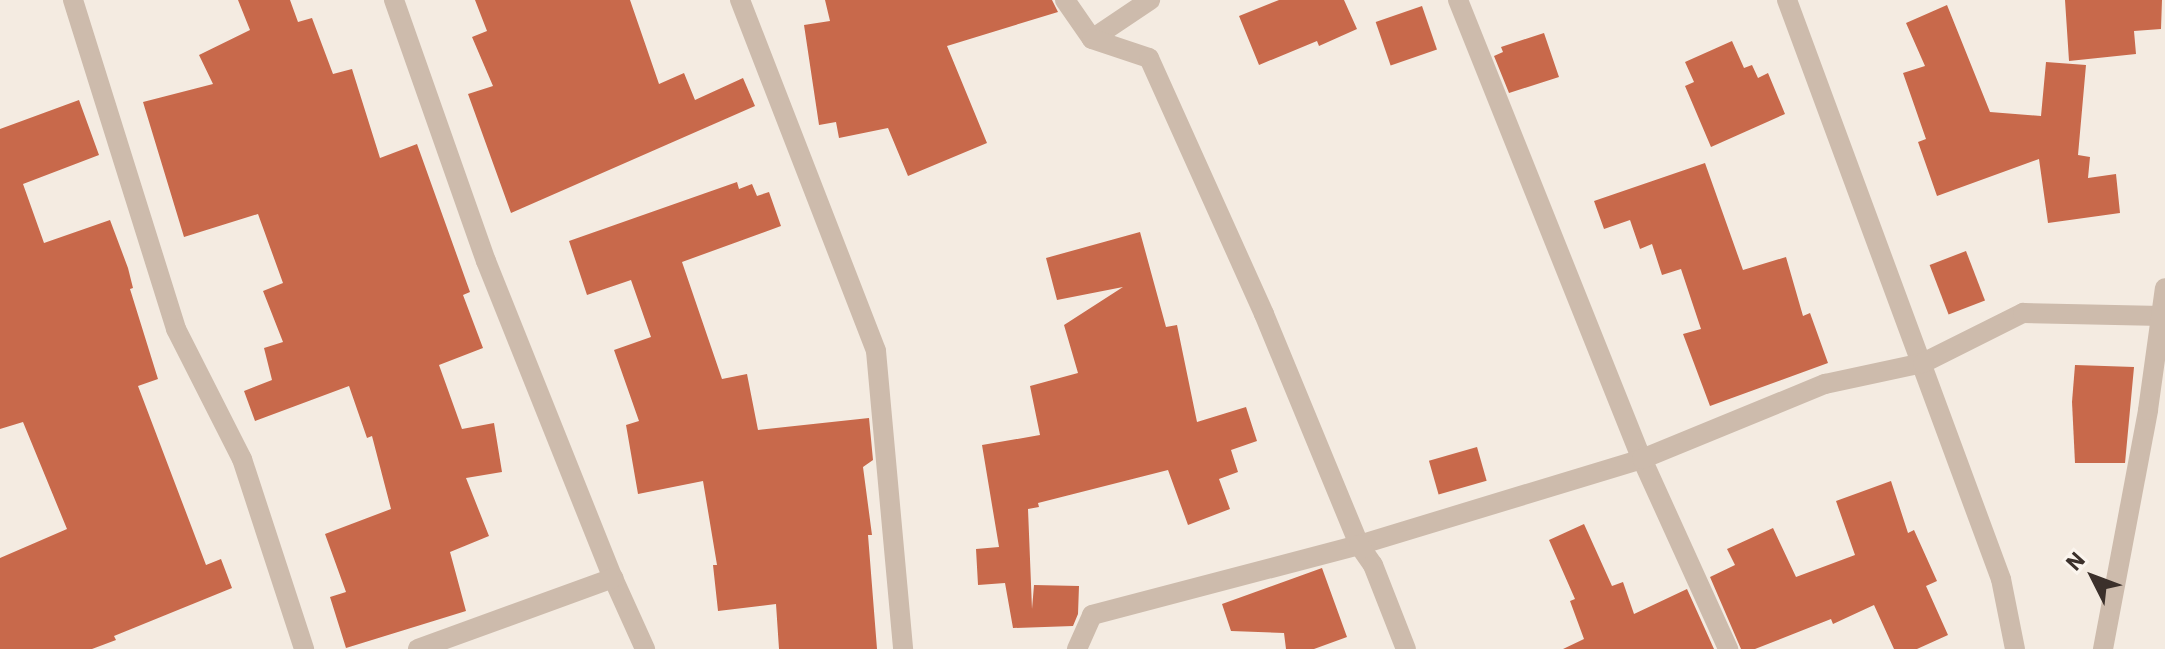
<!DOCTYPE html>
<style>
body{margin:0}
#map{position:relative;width:2165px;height:649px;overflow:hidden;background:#f4ebe1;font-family:"IBM Plex Sans",sans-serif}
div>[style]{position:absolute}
.building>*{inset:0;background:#c8694b;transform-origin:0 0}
.street>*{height:20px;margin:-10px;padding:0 10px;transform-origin:10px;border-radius:10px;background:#cdbbac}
span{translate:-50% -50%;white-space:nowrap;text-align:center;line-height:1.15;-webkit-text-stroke:7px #fbf5ee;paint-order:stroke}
.north{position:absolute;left:2053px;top:537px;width:80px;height:80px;-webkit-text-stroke:6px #fbf5ee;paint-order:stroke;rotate:312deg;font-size:22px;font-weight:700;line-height:32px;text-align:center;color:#3b302b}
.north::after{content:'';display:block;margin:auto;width:28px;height:36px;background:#3b302b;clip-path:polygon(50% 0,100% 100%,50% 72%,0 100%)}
</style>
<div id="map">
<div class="building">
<div style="clip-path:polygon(238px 0,290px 0,298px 22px,312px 18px,333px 74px,352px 69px,380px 158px,417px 144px,470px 292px,463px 295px,483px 348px,439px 365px,462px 429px,494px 423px,502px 472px,466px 478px,489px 536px,450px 552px,466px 611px,346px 648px,330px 597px,346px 592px,325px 534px,391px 509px,372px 436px,367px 438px,349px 386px,255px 421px,244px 391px,272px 380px,264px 348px,283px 342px,263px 291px,283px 283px,258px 214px,184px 237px,143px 102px,213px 84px,199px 55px,250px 30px)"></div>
<div style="clip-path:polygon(475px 0,630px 0,659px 84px,684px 73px,695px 100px,743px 78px,755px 106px,511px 213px,468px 94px,493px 86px,472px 37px,487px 31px)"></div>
<div style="clip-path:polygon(825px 0,1052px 0,1058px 12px,947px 46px,987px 143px,908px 176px,888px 128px,839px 138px,836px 122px,819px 125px,804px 25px,830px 21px)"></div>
<div style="clip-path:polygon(1279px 0,1344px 0,1357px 29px,1319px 46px,1317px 41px,1259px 65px,1239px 16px)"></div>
<div style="clip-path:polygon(2065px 0,2162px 0,2161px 29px,2134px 31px,2136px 54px,2069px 61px)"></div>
<div style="clip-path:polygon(1947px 5px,1990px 112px,2041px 116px,2046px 62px,2086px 65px,2078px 155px,2090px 157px,2088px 178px,2116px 174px,2120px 213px,2048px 223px,2039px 159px,1937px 196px,1918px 142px,1926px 139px,1903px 73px,1925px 66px,1906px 23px)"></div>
<div style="left:1422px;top:6px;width:46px;height:49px;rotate:71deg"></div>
<div style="clip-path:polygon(1544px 33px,1559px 77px,1509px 93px,1494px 56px,1503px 52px,1501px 47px)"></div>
<div style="clip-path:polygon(1732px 41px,1744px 68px,1752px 65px,1758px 78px,1768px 73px,1785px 114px,1711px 147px,1685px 86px,1694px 82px,1685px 62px)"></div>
<div style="clip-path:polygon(79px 100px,99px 155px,23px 184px,44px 243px,110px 220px,128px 268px,133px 288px,130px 289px,158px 379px,138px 386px,206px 565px,221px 559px,232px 588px,114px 636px,116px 640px,92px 649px,0 649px,0 558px,67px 529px,23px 422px,0 429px,0 129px)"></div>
<div style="clip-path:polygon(1705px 163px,1743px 270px,1786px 257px,1803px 316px,1810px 313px,1828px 363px,1710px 406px,1683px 334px,1701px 329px,1681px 269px,1662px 275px,1652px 244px,1640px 249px,1630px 220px,1604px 229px,1594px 201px)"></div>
<div style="clip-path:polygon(737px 182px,739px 189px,752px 184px,757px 196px,769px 192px,781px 226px,682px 262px,722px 379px,747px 374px,758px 430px,869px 418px,873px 460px,863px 467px,872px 535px,868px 535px,877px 649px,779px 649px,776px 604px,718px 611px,713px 565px,717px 565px,703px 481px,638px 494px,626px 425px,639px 421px,614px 350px,651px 337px,631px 280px,587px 295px,569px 241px)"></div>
<div style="clip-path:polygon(1140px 232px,1166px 327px,1177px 325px,1197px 422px,1246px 407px,1257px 441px,1231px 450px,1238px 472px,1219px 479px,1230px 509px,1188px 525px,1168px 470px,1038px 503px,1039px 507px,1028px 509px,1032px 609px,1034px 585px,1079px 586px,1078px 614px,1073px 626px,1013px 628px,1005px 583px,978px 585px,976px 549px,999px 547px,982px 445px,1040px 435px,1030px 386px,1078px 373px,1064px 325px,1123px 287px,1057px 300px,1046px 258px)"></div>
<div style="left:1966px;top:251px;width:53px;height:39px;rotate:69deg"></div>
<div style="clip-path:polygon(2075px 365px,2134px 367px,2125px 463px,2075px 463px,2072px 402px)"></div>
<div style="left:1477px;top:447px;width:35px;height:50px;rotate:74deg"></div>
<div style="clip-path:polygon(1891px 481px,1908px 533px,1914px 530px,1937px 581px,1926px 586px,1948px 635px,1917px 649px,1894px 649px,1874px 605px,1833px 624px,1831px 619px,1755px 649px,1741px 649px,1710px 577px,1735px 565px,1727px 549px,1773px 528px,1796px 577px,1855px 555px,1836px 501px)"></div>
<div style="clip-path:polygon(1584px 524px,1612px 586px,1623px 582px,1634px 614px,1687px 589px,1714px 649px,1563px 649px,1584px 639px,1570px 601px,1575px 599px,1549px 540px)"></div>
<div style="clip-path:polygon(1322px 568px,1347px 637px,1314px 649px,1286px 649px,1284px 633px,1231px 631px,1222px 604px)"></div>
</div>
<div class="street">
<div style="left:73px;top:0;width:345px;rotate:72.6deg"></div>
<div style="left:176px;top:329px;width:146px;rotate:63.1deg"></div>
<div style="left:242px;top:459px;width:200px;rotate:71.9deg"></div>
<div style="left:394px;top:0;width:277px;rotate:70.6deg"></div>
<div style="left:486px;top:261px;width:341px;rotate:68.2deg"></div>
<div style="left:613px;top:578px;width:78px;rotate:65.7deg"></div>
<div style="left:740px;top:0;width:376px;rotate:68.8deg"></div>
<div style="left:876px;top:351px;width:299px;rotate:84.8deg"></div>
<div style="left:1065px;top:0;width:47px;rotate:55.3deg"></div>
<div style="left:1092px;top:39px;width:70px;rotate:-33.9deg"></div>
<div style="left:1458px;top:0;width:495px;rotate:68.2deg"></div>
<div style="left:1642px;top:459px;width:209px;rotate:65.6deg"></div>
<div style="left:1787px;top:0;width:617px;rotate:69.72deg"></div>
<div style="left:2001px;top:579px;width:71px;rotate:78.7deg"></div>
<div style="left:1092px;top:39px;width:60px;rotate:18.4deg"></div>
<div style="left:1149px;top:58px;width:281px;rotate:65.8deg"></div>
<div style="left:1264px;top:314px;width:250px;rotate:67.6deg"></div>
<div style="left:1359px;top:545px;width:296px;rotate:-16.9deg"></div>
<div style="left:1642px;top:459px;width:198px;rotate:-22.3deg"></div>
<div style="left:1825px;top:384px;width:100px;rotate:-12.1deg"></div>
<div style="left:1923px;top:363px;width:112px;rotate:-26.6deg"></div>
<div style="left:2023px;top:313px;width:139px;rotate:1.2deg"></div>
<div style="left:418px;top:649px;width:208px;rotate:-20deg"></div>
<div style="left:1077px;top:649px;width:37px;rotate:-66deg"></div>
<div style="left:1092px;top:615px;width:276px;rotate:-14.7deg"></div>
<div style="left:1359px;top:545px;width:24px;rotate:55deg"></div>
<div style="left:1373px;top:565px;width:90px;rotate:68.6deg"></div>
<div style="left:2103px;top:649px;width:243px;rotate:-79.3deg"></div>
<div style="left:2148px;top:410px;width:123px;rotate:-82.1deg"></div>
</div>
<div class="north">N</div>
</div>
